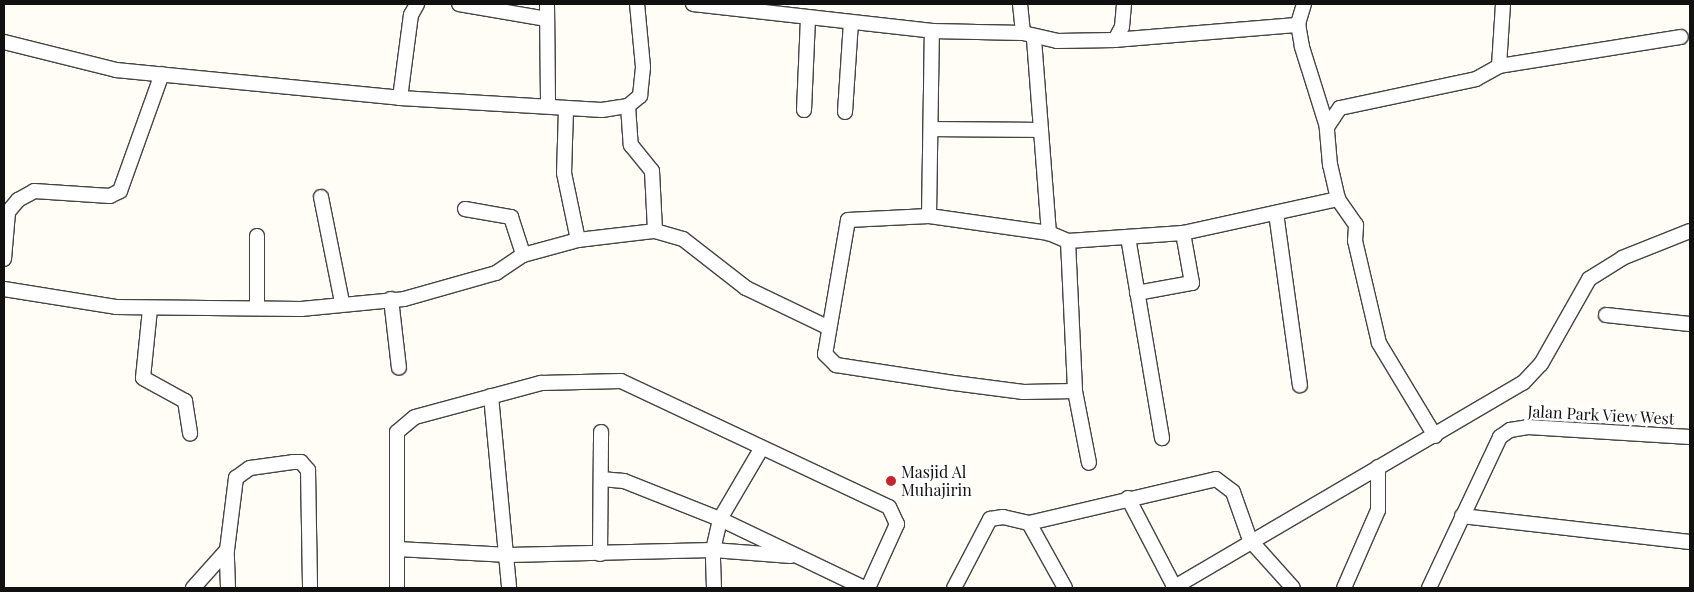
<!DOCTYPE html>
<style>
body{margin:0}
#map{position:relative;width:1694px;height:592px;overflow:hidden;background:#fffdf5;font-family:"Playfair Display",serif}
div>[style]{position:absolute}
.roads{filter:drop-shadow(1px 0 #444) drop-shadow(-1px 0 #444) drop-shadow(0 1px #444) drop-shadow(0 -1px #444)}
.minor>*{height:14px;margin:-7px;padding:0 7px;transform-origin:7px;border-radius:7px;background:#fff}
.dots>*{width:14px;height:14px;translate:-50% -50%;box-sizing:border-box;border:2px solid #fff;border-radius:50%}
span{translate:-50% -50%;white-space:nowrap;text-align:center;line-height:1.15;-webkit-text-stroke:5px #fff;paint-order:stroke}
.street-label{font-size:16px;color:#111}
.poi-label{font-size:16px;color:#111}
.left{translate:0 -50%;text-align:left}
.frame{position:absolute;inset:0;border:5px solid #111;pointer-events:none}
</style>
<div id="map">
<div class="roads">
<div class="minor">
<div style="left:459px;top:4px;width:89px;rotate:9.7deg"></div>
<div style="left:547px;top:4px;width:101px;rotate:89.4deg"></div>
<div style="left:693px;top:4px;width:241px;rotate:6.4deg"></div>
<div style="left:932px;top:31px;width:91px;rotate:1.3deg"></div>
<div style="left:1023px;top:33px;width:35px;rotate:13deg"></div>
<div style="left:1057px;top:41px;width:58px;rotate:-1deg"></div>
<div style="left:1115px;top:40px;width:15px;rotate:-62deg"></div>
<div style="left:1122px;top:27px;width:23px;rotate:-85deg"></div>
<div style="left:1020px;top:4px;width:29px;rotate:84deg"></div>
<div style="left:1304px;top:4px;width:21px;rotate:107deg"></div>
<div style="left:1298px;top:24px;width:23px;rotate:80deg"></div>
<div style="left:1302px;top:47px;width:84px;rotate:72.6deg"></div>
<div style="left:1034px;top:39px;width:195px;rotate:85.6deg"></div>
<div style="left:1049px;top:233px;width:121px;rotate:-171.9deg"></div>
<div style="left:929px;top:216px;width:81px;rotate:177.2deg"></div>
<div style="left:848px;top:220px;width:136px;rotate:99.7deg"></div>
<div style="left:825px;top:354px;width:16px;rotate:45deg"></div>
<div style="left:836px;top:365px;width:119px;rotate:8.7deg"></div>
<div style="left:954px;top:383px;width:70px;rotate:7.4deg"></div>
<div style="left:1023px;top:392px;width:52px;rotate:-1.1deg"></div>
<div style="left:1115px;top:40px;width:184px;rotate:-4.7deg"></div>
<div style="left:4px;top:42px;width:115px;rotate:14deg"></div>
<div style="left:116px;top:70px;width:285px;rotate:5.6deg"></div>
<div style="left:400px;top:98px;width:202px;rotate:3.4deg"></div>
<div style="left:602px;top:110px;width:26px;rotate:-9deg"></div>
<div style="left:628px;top:106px;width:16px;rotate:-40deg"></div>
<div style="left:640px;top:96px;width:29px;rotate:-84deg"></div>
<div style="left:643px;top:67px;width:63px;rotate:-95.4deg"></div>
<div style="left:1499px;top:66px;width:184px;rotate:-9.1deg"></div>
<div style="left:400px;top:98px;width:84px;rotate:-82.5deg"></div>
<div style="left:411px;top:15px;width:13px;rotate:-61deg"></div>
<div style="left:628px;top:106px;width:39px;rotate:86deg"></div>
<div style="left:631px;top:145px;width:33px;rotate:51deg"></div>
<div style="left:652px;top:171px;width:60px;rotate:87.1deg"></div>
<div style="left:566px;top:110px;width:63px;rotate:91.8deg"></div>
<div style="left:564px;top:173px;width:68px;rotate:78.2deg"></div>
<div style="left:804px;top:110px;width:92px;rotate:-87.5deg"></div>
<div style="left:845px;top:112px;width:90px;rotate:-86.2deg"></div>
<div style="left:933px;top:129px;width:108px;rotate:0.5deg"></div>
<div style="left:321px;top:197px;width:107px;rotate:78.7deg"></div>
<div style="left:465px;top:209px;width:47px;rotate:9.9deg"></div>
<div style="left:511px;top:217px;width:40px;rotate:72deg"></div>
<div style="left:1276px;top:213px;width:174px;rotate:82.1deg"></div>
<div style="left:929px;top:216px;width:185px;rotate:-89.1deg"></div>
<div style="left:1049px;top:233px;width:21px;rotate:23deg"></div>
<div style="left:1068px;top:241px;width:115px;rotate:-4deg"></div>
<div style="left:1183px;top:233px;width:159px;rotate:-12.4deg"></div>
<div style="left:1128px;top:237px;width:204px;rotate:80.4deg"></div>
<div style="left:1068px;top:241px;width:150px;rotate:87.3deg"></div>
<div style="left:1075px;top:391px;width:73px;rotate:79deg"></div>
<div style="left:4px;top:259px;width:47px;rotate:-85.1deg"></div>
<div style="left:8px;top:212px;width:16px;rotate:-50deg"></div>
<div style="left:18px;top:200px;width:18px;rotate:-29deg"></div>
<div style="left:34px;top:191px;width:76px;rotate:3.8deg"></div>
<div style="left:110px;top:196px;width:11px;rotate:-27deg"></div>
<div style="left:120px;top:191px;width:124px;rotate:-70.3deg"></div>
<div style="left:4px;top:289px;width:113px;rotate:9.1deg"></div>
<div style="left:116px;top:307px;width:185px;rotate:0.6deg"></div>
<div style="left:301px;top:309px;width:103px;rotate:-5.5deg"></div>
<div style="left:404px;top:299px;width:96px;rotate:-15.8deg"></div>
<div style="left:496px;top:273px;width:32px;rotate:-34deg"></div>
<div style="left:523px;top:255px;width:57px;rotate:-15.3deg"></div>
<div style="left:578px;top:240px;width:78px;rotate:-6.7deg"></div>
<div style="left:655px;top:231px;width:29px;rotate:16deg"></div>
<div style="left:683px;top:239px;width:80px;rotate:37.9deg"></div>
<div style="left:746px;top:288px;width:90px;rotate:25.7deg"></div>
<div style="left:1137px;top:293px;width:56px;rotate:-10.3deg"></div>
<div style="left:1192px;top:283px;width:51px;rotate:-100.2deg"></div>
<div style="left:391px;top:299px;width:69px;rotate:83.4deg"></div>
<div style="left:257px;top:306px;width:70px;rotate:-90deg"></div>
<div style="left:150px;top:309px;width:69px;rotate:95.8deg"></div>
<div style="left:143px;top:378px;width:48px;rotate:28.7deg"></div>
<div style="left:185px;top:401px;width:33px;rotate:81deg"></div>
<div style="left:1606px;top:315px;width:84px;rotate:6.1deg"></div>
<div style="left:491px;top:396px;width:193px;rotate:84.6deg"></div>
<div style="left:1435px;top:436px;width:109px;rotate:-121.1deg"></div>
<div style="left:1379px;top:343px;width:105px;rotate:-103.2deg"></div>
<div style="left:1355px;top:241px;width:16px;rotate:-86deg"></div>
<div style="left:1356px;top:225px;width:32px;rotate:-125deg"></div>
<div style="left:1338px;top:199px;width:35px;rotate:-103deg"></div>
<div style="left:1330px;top:165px;width:38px;rotate:-95deg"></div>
<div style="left:1327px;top:127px;width:23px;rotate:-56deg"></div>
<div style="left:1340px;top:108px;width:139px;rotate:-12deg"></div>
<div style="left:1476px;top:79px;width:26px;rotate:-29deg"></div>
<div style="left:1499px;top:66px;width:62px;rotate:-86.3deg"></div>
<div style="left:601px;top:479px;width:23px;rotate:5deg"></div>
<div style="left:624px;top:481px;width:103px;rotate:21.6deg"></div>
<div style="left:720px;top:519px;width:160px;rotate:25.6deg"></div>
<div style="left:1128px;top:498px;width:102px;rotate:62.4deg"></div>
<div style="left:1462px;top:516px;width:229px;rotate:6.5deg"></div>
<div style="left:1029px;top:523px;width:74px;rotate:61deg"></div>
<div style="left:397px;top:549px;width:112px;rotate:3.1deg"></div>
<div style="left:509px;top:555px;width:204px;rotate:-1.4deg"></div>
<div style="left:713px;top:550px;width:78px;rotate:4.4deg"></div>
<div style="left:600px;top:554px;width:122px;rotate:-89.5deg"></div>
<div style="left:193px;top:588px;width:51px;rotate:-48.2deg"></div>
<div style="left:228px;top:588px;width:38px;rotate:-92deg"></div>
<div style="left:227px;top:550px;width:73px;rotate:-82.9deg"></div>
<div style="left:236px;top:478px;width:17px;rotate:-36deg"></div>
<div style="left:250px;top:468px;width:43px;rotate:-7.9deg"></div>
<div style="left:293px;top:462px;width:8px"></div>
<div style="left:301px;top:462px;width:11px;rotate:49deg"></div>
<div style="left:308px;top:470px;width:118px;rotate:89deg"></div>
<div style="left:397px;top:588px;width:156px;rotate:-90deg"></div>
<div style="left:397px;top:432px;width:23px;rotate:-40deg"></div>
<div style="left:415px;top:417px;width:131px;rotate:-15.1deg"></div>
<div style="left:541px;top:383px;width:80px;rotate:-1.4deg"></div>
<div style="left:621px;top:381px;width:296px;rotate:25.2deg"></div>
<div style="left:889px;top:507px;width:19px;rotate:65deg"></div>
<div style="left:897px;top:524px;width:70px;rotate:114.4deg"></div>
<div style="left:714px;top:588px;width:38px;rotate:-92deg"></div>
<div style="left:713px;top:550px;width:32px;rotate:-77deg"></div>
<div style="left:720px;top:519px;width:81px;rotate:-59.6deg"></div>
<div style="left:954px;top:588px;width:78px;rotate:-62.4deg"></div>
<div style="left:990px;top:519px;width:13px;rotate:-9deg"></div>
<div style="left:1003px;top:517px;width:27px;rotate:13deg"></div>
<div style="left:1029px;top:523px;width:192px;rotate:-13.2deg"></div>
<div style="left:1216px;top:479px;width:21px;rotate:37deg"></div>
<div style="left:1233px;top:492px;width:51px;rotate:70.5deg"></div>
<div style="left:1250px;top:540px;width:64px;rotate:48.1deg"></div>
<div style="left:1173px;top:588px;width:406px;rotate:-30.4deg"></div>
<div style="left:1523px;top:383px;width:26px;rotate:-47deg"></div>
<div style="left:1541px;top:364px;width:98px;rotate:-60.5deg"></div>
<div style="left:1589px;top:279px;width:39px;rotate:-32deg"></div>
<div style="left:1622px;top:258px;width:73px;rotate:-21.7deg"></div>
<div style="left:1344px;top:588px;width:85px;rotate:-66.4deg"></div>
<div style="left:1378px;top:510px;width:43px;rotate:-90deg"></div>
<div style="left:1429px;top:588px;width:167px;rotate:-64.8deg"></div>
<div style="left:1500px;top:437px;width:12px;rotate:-35deg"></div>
<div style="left:1510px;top:430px;width:18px;rotate:-9deg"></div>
<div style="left:1528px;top:427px;width:162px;rotate:3.5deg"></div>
</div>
</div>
<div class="dots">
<div style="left:891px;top:481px;background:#c4262e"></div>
</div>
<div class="street-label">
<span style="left:1601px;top:415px;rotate:3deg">Jalan Park View West</span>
</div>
<div class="poi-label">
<span class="left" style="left:901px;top:481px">Masjid Al<br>Muhajirin</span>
</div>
<div class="frame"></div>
</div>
